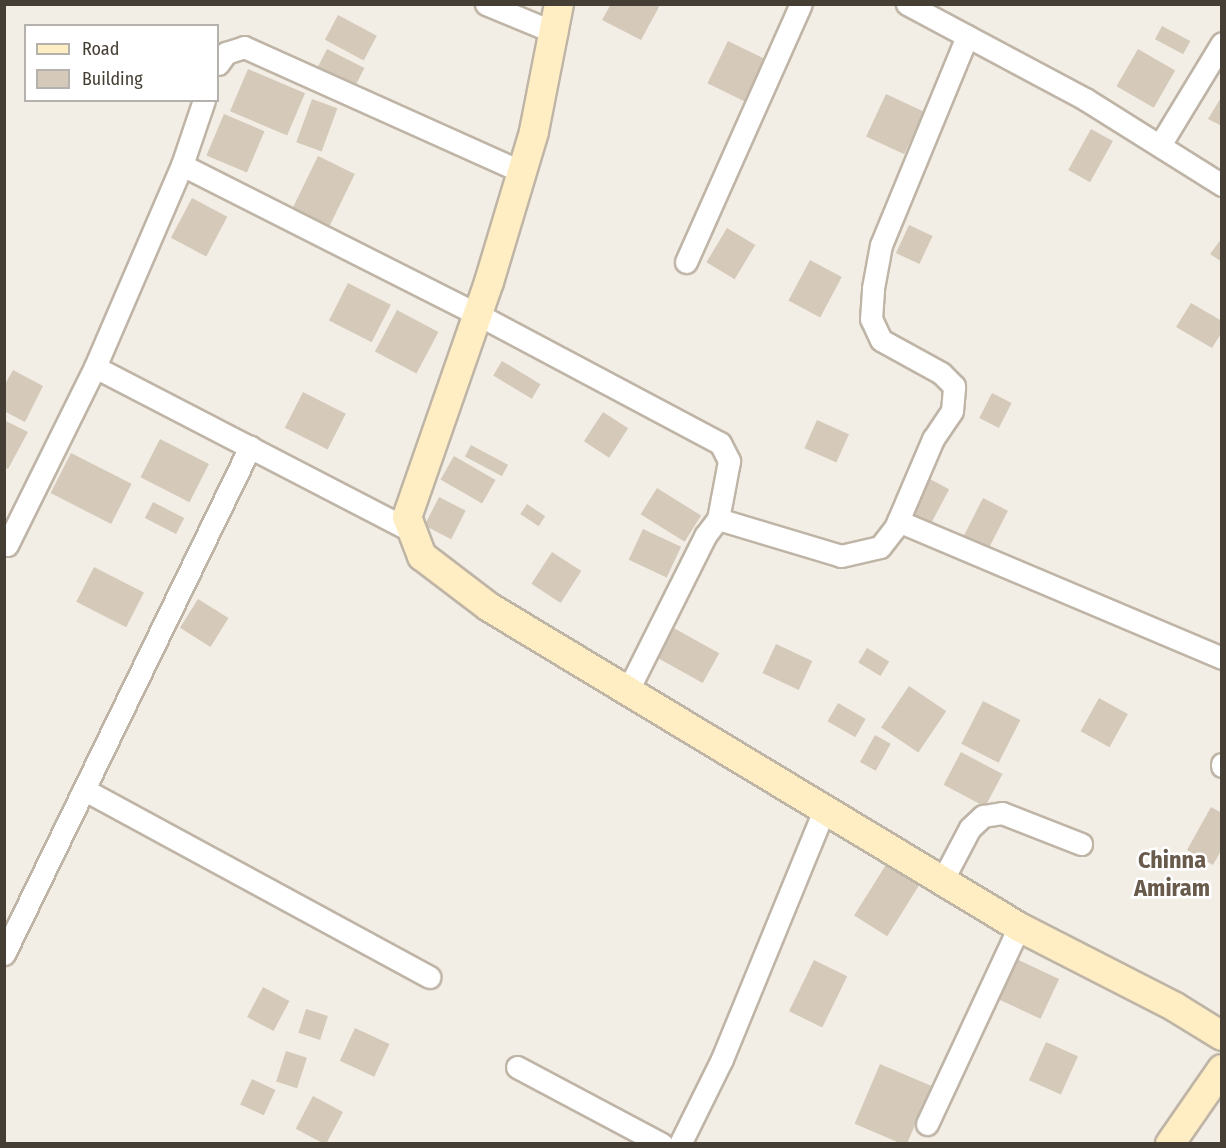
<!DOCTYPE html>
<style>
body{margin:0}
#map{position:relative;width:1226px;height:1148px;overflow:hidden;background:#f3eee5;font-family:"Fira Sans Condensed",sans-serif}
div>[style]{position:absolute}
.building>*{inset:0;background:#d5c9ba;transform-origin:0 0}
.roads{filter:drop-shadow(2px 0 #bfb5a7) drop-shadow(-2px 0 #bfb5a7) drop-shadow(0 2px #bfb5a7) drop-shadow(0 -2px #bfb5a7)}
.minor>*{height:21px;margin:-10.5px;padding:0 10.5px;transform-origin:10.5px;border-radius:10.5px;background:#fff}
.secondary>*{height:28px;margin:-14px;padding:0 14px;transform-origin:14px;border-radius:14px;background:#ffedc3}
span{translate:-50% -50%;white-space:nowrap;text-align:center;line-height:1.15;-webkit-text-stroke:5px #fff;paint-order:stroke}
.quarter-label{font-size:24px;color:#695b4b;font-weight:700}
.frame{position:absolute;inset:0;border:6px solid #453e34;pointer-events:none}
.legend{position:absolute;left:24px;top:24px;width:195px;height:78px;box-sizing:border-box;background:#fff;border:2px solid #b5b2ae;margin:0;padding:8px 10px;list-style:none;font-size:18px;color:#453e34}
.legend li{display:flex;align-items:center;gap:12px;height:30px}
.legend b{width:30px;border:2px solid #b5b2ae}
</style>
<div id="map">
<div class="building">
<div style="clip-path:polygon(611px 4px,655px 4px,659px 7px,641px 40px,602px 20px)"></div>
<div style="left:338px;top:15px;width:44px;height:28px;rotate:28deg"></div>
<div style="left:1162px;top:26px;width:32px;height:15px;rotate:28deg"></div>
<div style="left:728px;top:41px;width:41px;height:47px;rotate:26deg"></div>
<div style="left:327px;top:49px;width:42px;height:23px;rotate:27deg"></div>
<div style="left:1138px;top:49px;width:43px;height:43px;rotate:30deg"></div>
<div style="left:248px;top:69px;width:62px;height:46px;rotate:23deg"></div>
<div style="left:886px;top:94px;width:42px;height:47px;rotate:25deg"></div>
<div style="clip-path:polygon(1222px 96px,1222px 126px,1208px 119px)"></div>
<div style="left:312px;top:99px;width:27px;height:46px;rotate:20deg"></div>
<div style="left:224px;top:114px;width:44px;height:45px;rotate:23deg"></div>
<div style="left:1091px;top:129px;width:25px;height:47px;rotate:29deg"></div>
<div style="left:318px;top:156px;width:41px;height:65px;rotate:26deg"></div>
<div style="left:192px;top:198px;width:40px;height:45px;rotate:28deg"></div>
<div style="left:909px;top:225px;width:26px;height:31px;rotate:25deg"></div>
<div style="left:727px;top:228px;width:33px;height:40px;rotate:31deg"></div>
<div style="clip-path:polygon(1222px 238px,1222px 262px,1210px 254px)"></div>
<div style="left:810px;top:260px;width:36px;height:46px;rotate:28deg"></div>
<div style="left:348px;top:283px;width:48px;height:42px;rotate:27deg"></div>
<div style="clip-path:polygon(1191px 303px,1222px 321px,1222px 332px,1212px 348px,1176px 327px)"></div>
<div style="left:397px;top:310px;width:47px;height:47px;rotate:28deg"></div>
<div style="left:502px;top:361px;width:45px;height:17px;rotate:31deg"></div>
<div style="clip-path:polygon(13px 370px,43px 386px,25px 422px,4px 411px,4px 386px)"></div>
<div style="left:303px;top:392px;width:48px;height:40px;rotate:27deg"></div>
<div style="left:992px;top:393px;width:22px;height:28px;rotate:27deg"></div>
<div style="left:603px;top:412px;width:30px;height:35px;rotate:33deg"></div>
<div style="clip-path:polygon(4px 420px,28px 432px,8px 469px,4px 467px)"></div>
<div style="left:817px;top:420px;width:35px;height:31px;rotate:24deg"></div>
<div style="left:160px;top:439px;width:55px;height:43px;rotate:27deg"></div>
<div style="left:471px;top:445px;width:42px;height:13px;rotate:28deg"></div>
<div style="left:71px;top:453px;width:68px;height:45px;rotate:27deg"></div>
<div style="left:454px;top:456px;width:48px;height:27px;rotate:30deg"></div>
<div style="left:928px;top:478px;width:24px;height:39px;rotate:28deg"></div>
<div style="left:657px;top:488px;width:52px;height:31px;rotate:32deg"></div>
<div style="left:439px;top:497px;width:30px;height:32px;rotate:27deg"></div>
<div style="left:983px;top:498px;width:28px;height:47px;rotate:27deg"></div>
<div style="left:153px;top:502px;width:35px;height:18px;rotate:27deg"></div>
<div style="left:527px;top:504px;width:22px;height:12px;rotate:34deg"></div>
<div style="left:643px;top:529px;width:42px;height:34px;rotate:25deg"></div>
<div style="left:552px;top:552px;width:35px;height:38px;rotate:33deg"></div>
<div style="left:94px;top:567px;width:56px;height:39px;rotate:27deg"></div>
<div style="left:198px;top:599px;width:36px;height:34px;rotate:32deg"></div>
<div style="left:672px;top:627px;width:54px;height:34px;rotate:29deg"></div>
<div style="left:776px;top:644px;width:40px;height:32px;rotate:25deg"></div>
<div style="left:867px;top:648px;width:26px;height:17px;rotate:31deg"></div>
<div style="left:909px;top:686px;width:45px;height:50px;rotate:34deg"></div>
<div style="left:1099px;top:698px;width:33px;height:38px;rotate:29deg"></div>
<div style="left:983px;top:701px;width:42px;height:48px;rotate:27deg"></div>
<div style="left:838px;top:703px;width:32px;height:21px;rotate:30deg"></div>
<div style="left:875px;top:735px;width:18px;height:31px;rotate:29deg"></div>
<div style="left:961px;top:752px;width:47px;height:37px;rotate:28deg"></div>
<div style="clip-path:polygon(1211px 807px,1222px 813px,1222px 849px,1213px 865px,1187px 850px)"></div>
<div style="left:887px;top:863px;width:39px;height:62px;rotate:32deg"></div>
<div style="left:1012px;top:957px;width:52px;height:44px;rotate:25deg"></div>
<div style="left:814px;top:960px;width:37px;height:57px;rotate:26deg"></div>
<div style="left:263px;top:987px;width:30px;height:34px;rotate:28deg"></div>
<div style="left:306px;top:1009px;width:23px;height:25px;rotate:18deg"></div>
<div style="left:355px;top:1028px;width:38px;height:36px;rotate:25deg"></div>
<div style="left:1046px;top:1042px;width:35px;height:42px;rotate:24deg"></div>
<div style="left:286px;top:1051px;width:22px;height:32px;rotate:18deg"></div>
<div style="left:880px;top:1064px;width:56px;height:65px;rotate:23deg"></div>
<div style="left:252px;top:1079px;width:26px;height:28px;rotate:25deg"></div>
<div style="left:313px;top:1096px;width:34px;height:37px;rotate:28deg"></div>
</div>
<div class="roads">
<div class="minor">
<div style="left:486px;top:4px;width:76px;rotate:22.5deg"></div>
<div style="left:907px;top:4px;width:202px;rotate:28.1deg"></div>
<div style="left:1085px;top:99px;width:162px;rotate:32.1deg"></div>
<div style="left:218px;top:64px;width:14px;rotate:-54deg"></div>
<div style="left:226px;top:53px;width:19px;rotate:-18deg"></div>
<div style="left:244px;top:47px;width:305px;rotate:24.2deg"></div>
<div style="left:1160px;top:145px;width:119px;rotate:-58.7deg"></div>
<div style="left:182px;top:165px;width:330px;rotate:26.8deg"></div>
<div style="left:477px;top:314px;width:275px;rotate:28deg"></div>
<div style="left:720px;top:443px;width:20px;rotate:63deg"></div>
<div style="left:729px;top:461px;width:59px;rotate:100.7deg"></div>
<div style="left:686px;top:262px;width:282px;rotate:-66deg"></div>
<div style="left:95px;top:367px;width:357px;rotate:27.4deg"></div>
<div style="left:898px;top:521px;width:352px;rotate:22.9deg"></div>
<div style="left:7px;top:545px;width:199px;rotate:-63.7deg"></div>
<div style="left:95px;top:367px;width:220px;rotate:-66.7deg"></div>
<div style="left:182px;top:165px;width:69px;rotate:-71.3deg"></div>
<div style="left:629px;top:688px;width:170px;rotate:-63.4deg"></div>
<div style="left:705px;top:536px;width:21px;rotate:-53deg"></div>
<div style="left:718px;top:519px;width:128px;rotate:16.7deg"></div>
<div style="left:841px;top:556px;width:40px;rotate:-13deg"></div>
<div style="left:880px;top:547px;width:24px;rotate:-52deg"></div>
<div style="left:895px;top:528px;width:97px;rotate:-66.9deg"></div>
<div style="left:933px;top:439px;width:34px;rotate:-56deg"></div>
<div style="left:952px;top:411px;width:25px;rotate:-85deg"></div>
<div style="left:954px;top:386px;width:18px;rotate:-135deg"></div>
<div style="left:941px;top:373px;width:68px;rotate:-151.2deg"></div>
<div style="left:881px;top:340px;width:23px;rotate:-115deg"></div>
<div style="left:871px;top:319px;width:31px;rotate:-86deg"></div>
<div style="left:873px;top:288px;width:44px;rotate:-79.5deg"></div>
<div style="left:881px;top:245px;width:226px;rotate:-67.6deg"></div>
<div style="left:1222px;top:764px;width:2px;rotate:90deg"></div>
<div style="left:85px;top:790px;width:392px;rotate:28.5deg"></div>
<div style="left:942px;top:881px;width:60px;rotate:-62.2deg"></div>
<div style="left:970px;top:828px;width:18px;rotate:-43deg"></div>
<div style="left:983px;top:816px;width:19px;rotate:-9deg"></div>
<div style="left:1002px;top:813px;width:85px;rotate:21.4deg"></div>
<div style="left:4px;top:954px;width:564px;rotate:-64.12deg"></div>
<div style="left:517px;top:1067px;width:164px;rotate:28deg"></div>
<div style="left:927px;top:1124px;width:217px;rotate:-65deg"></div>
<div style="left:680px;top:1144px;width:95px;rotate:-63.7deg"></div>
<div style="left:722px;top:1059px;width:271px;rotate:-67.7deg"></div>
</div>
<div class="secondary">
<div style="left:559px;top:4px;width:130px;rotate:101.1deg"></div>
<div style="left:534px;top:132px;width:157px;rotate:106.7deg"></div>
<div style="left:489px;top:282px;width:249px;rotate:109.2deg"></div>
<div style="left:407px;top:517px;width:42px;rotate:69deg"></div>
<div style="left:422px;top:556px;width:84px;rotate:37.3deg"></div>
<div style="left:489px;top:607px;width:619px;rotate:31.12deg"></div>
<div style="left:1019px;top:927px;width:175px;rotate:27.1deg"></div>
<div style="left:1175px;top:1007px;width:55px;rotate:31.7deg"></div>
<div style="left:1170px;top:1144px;width:91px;rotate:-55.3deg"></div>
</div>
</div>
<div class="quarter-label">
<span style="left:1172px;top:875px">Chinna<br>Amiram</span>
</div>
<div class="frame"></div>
<ul class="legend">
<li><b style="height:8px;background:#ffedc3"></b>Road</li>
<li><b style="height:16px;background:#d5c9ba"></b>Building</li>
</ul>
</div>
